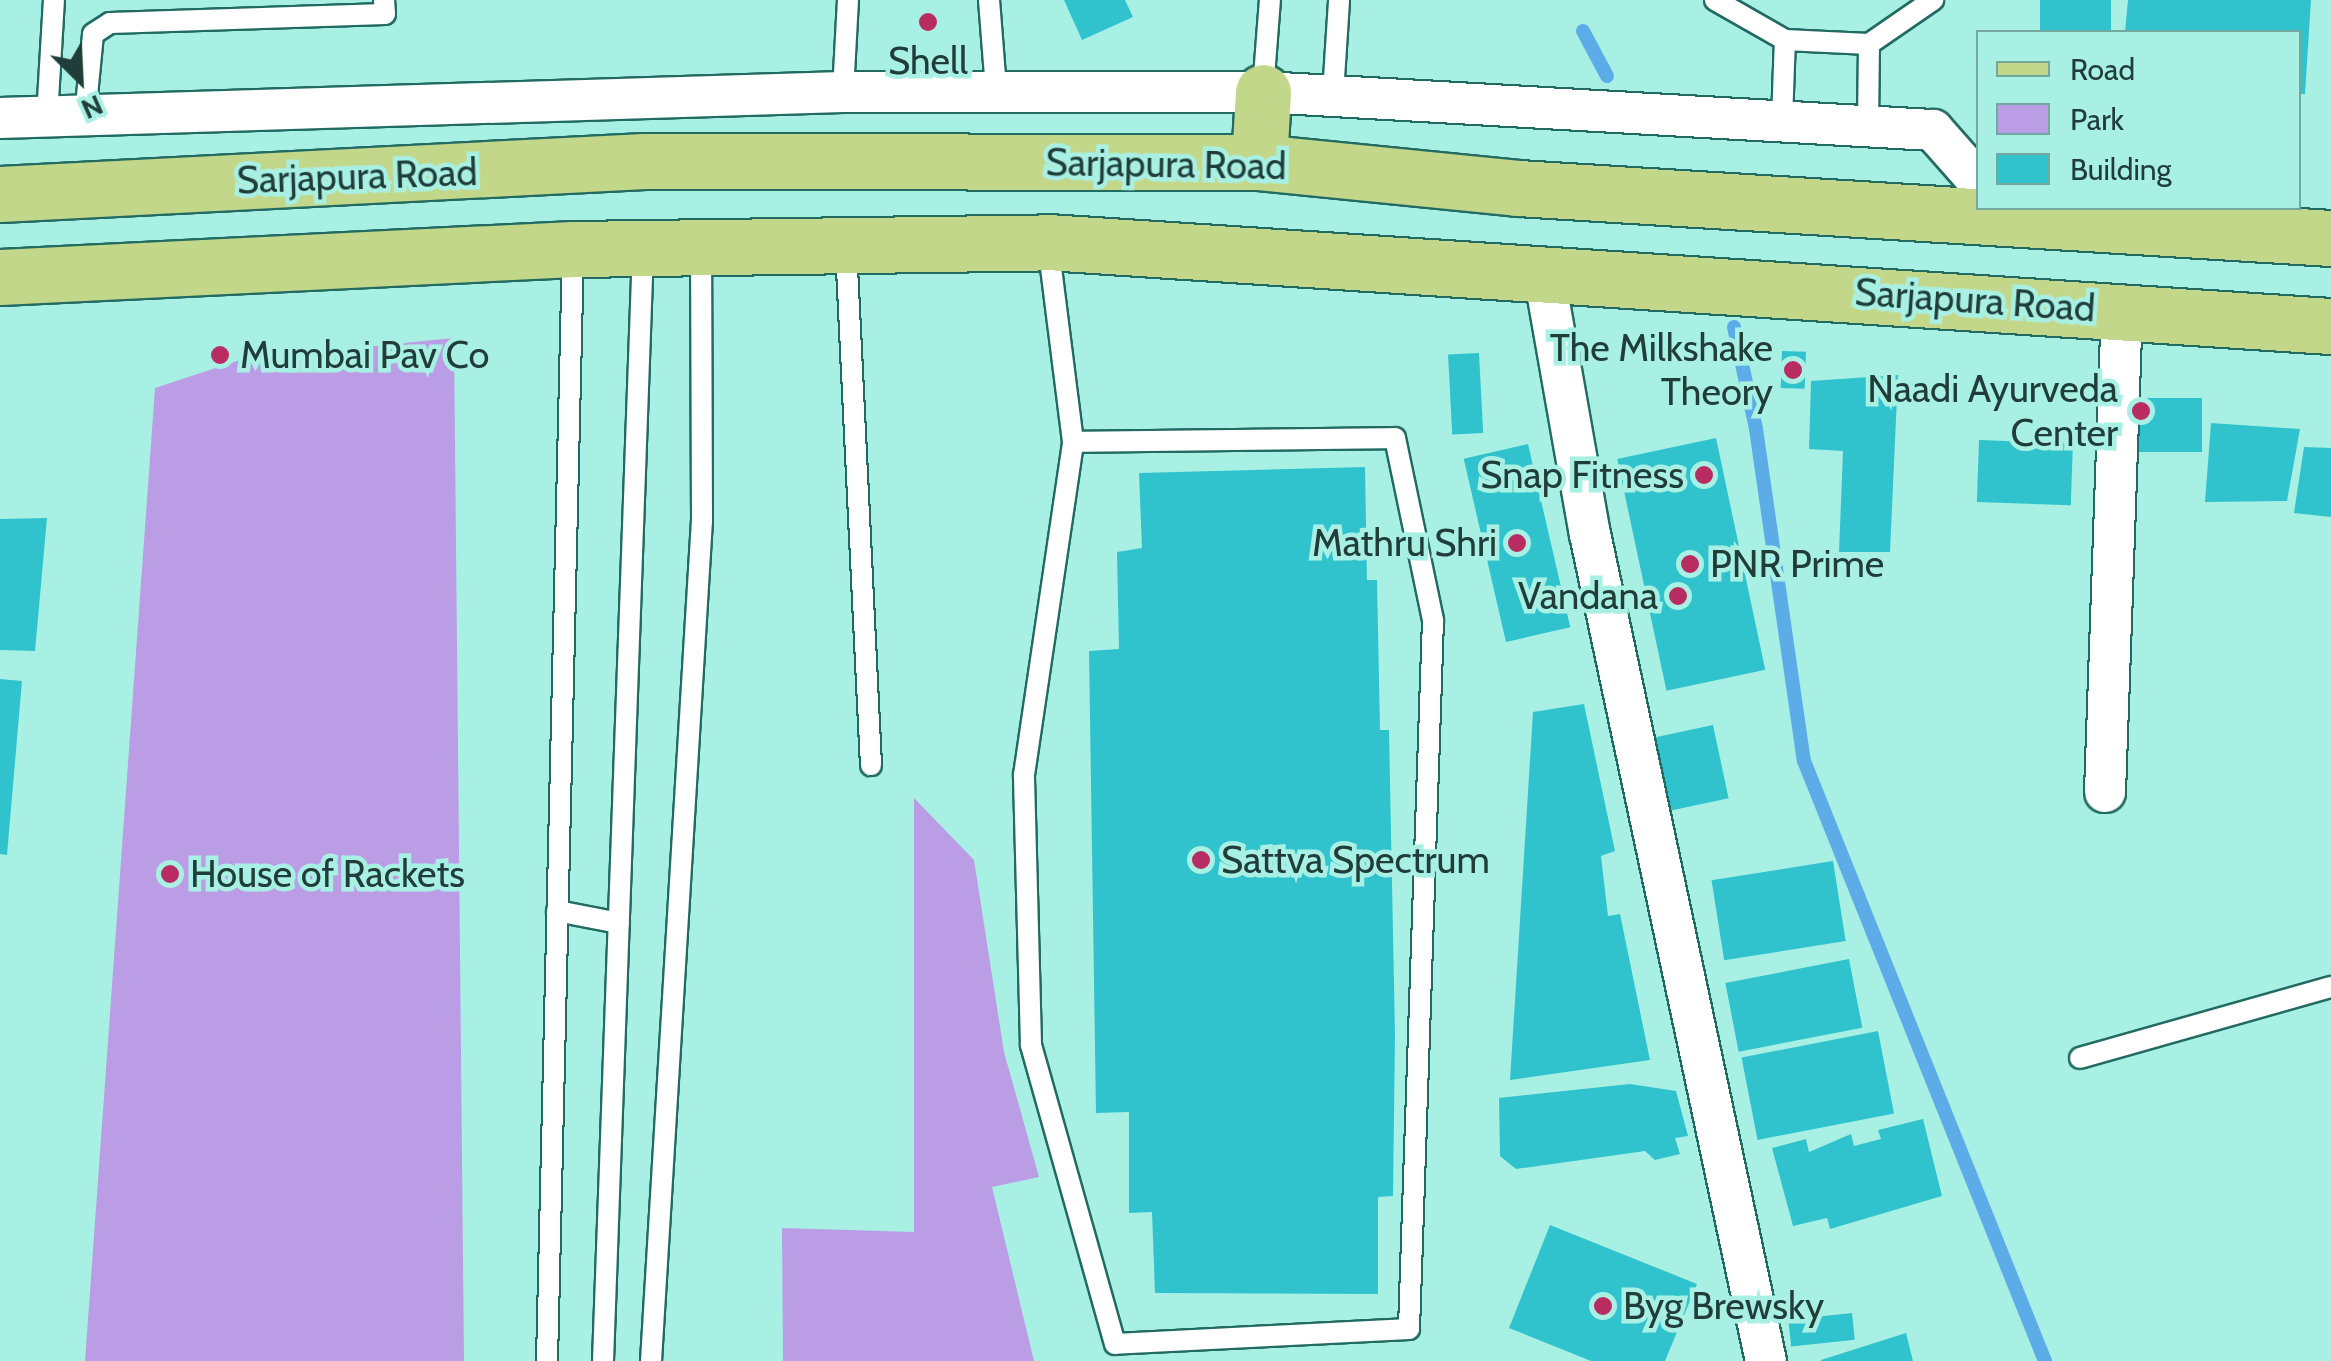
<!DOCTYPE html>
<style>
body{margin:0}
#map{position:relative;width:2331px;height:1361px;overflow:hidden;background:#a9f0e4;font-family:Cabin,sans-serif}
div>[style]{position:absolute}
.green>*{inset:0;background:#bb9de6}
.stream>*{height:14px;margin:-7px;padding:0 7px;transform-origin:7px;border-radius:7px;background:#5cace8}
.building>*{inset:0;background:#30c3ce;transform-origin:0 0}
.roads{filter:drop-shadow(2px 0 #226b62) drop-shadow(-2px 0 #226b62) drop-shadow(0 2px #226b62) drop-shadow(0 -2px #226b62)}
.lane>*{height:20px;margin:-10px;padding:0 10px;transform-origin:10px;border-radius:10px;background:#fff}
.street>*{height:40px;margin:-20px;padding:0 20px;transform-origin:20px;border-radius:20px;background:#fff}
.primary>*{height:55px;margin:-27.5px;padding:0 27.5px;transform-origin:27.5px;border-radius:27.5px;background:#c3d78a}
.dots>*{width:28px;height:28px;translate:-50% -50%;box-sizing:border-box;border:5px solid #a9f0e4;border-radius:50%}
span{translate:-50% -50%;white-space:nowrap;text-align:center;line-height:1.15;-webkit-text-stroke:9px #a9f0e4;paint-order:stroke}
.poi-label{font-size:38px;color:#203d39}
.right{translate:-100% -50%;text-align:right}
.left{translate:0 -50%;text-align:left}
.street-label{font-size:38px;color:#203d39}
.legend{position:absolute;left:1976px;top:30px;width:325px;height:180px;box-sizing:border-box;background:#a9f0e4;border:2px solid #72a8a0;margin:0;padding:12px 18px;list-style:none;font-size:30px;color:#203d39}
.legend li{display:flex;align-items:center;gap:20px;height:50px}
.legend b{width:50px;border:2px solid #72a8a0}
.north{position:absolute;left:30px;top:30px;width:100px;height:100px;-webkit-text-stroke:8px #a9f0e4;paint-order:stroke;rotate:156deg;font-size:28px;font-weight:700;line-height:40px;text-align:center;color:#203d39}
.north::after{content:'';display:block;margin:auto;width:35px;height:45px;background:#203d39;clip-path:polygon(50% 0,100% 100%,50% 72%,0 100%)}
</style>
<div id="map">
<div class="green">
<div style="clip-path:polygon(454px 338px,464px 1361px,85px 1361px,155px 388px,243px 359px)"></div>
<div style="clip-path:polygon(914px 798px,974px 860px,1004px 1052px,1039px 1177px,992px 1187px,1034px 1361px,783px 1361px,782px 1228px,914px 1232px)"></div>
</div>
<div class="stream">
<div style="left:1583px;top:31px;width:51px;rotate:61.9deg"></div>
<div style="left:1734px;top:327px;width:104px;rotate:77.8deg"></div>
<div style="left:1756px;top:429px;width:335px;rotate:81.8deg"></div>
<div style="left:1804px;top:761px;width:647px;rotate:68.12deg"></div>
</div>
<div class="building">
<div style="clip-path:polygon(1064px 0,1125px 0,1133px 17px,1082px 40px)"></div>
<div style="left:2040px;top:0;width:71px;height:32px"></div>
<div style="clip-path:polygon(2128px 0,2311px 0,2305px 94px,2298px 94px,2298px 32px,2125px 32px)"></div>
<div style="left:1782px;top:351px;width:24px;height:37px;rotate:2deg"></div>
<div style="left:1479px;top:353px;width:80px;height:31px;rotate:87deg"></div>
<div style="clip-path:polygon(1898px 375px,1890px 552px,1839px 552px,1843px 451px,1809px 449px,1811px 381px)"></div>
<div style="left:2121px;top:398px;width:81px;height:54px"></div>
<div style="clip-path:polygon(2211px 423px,2300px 429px,2287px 501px,2205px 502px)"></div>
<div style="left:1716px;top:438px;width:237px;height:101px;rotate:78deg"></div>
<div style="left:1979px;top:440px;width:94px;height:62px;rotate:2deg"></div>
<div style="left:1528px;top:444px;width:188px;height:66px;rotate:77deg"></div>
<div style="clip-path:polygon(2304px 447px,2331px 448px,2331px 517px,2294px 513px)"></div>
<div style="clip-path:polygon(1365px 467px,1367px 580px,1377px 580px,1380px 730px,1389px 730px,1395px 1034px,1393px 1196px,1378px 1197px,1378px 1294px,1155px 1293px,1152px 1212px,1129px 1213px,1129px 1112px,1096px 1113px,1089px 651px,1119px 649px,1117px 552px,1142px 548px,1139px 473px)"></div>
<div style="clip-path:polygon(47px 518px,35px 651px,0 650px,0 519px)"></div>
<div style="clip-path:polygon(0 679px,22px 681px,7px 855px,0 854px)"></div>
<div style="clip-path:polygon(1584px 704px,1615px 851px,1601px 856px,1608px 916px,1620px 914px,1650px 1060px,1510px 1080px,1533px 712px)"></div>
<div style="left:1713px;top:725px;width:75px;height:60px;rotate:78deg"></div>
<div style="left:1833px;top:861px;width:81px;height:123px;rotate:81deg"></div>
<div style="left:1849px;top:959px;width:70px;height:126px;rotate:79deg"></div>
<div style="left:1878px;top:1031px;width:84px;height:139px;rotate:79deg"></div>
<div style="clip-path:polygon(1630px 1084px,1676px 1091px,1688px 1136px,1675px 1138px,1680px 1154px,1655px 1160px,1645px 1151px,1516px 1169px,1500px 1156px,1499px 1098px)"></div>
<div style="clip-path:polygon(1923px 1119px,1942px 1196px,1830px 1229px,1827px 1218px,1793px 1226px,1772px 1148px,1806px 1139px,1809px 1152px,1851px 1134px,1854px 1146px,1881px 1139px,1878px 1130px)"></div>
<div style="clip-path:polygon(1550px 1225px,1697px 1284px,1665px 1361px,1591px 1361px,1509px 1328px)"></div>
<div style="left:1852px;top:1313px;width:27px;height:64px;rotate:84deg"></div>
<div style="clip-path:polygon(1906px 1333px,1913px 1361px,1821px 1361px,1821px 1360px)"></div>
</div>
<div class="roads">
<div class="lane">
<div style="left:989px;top:0;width:89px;rotate:85.5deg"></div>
<div style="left:1715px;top:0;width:81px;rotate:29.7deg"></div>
<div style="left:1785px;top:40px;width:84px;rotate:2.7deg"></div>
<div style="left:1869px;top:44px;width:78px;rotate:-34.5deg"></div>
<div style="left:1263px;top:90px;width:90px;rotate:-85.6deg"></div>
<div style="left:843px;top:92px;width:92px;rotate:-86.9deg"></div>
<div style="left:1333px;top:94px;width:94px;rotate:-86.3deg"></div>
<div style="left:85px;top:116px;width:82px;rotate:-84.4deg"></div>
<div style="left:93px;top:34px;width:20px;rotate:-33deg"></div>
<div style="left:110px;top:23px;width:275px;rotate:-1.9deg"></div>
<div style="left:385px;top:14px;width:14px;rotate:-94deg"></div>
<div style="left:47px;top:117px;width:117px;rotate:-86.6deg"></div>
<div style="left:1782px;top:120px;width:80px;rotate:-87.9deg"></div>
<div style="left:1868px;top:125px;width:81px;rotate:-89.3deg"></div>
<div style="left:1048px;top:244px;width:200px;rotate:82.8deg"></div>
<div style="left:1073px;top:442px;width:322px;rotate:-0.7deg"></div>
<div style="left:1395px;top:438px;width:186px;rotate:78.2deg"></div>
<div style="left:1433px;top:620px;width:709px;rotate:91.94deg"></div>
<div style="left:1409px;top:1329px;width:294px;rotate:177.1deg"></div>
<div style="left:1115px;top:1344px;width:311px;rotate:-105.7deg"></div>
<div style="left:1031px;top:1045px;width:270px;rotate:-91.5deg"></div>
<div style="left:1024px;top:775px;width:337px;rotate:-81.6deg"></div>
<div style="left:846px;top:247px;width:519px;rotate:87.24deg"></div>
<div style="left:557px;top:911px;width:63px;rotate:11deg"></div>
<div style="left:2080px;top:1058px;width:261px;rotate:-15.8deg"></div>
<div style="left:547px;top:1361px;width:1108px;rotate:-88.66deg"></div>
<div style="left:603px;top:1361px;width:1113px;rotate:-87.94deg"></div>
<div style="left:651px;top:1361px;width:842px;rotate:-86.53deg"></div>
<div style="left:702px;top:521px;width:273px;rotate:-90.2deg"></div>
</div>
<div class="street">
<div style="left:0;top:118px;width:843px;rotate:-1.77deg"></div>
<div style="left:843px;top:92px;width:420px"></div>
<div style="left:1263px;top:92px;width:671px;rotate:3.25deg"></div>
<div style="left:1933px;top:130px;width:68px;rotate:48.6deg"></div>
<div style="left:1544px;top:274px;width:264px;rotate:80deg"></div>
<div style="left:1590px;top:534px;width:846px;rotate:77.99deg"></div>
<div style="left:2105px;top:792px;width:481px;rotate:-88deg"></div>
</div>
<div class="primary">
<div style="left:1259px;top:162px;width:70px;rotate:-86.7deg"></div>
<div style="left:0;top:194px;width:645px;rotate:-2.93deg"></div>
<div style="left:644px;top:161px;width:615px;rotate:0.09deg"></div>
<div style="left:1259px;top:162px;width:260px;rotate:5.7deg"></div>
<div style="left:1518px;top:188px;width:815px;rotate:3.52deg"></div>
<div style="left:0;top:277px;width:574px;rotate:-2.8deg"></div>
<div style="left:573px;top:249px;width:475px;rotate:-0.8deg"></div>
<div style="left:1048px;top:242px;width:1286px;rotate:3.75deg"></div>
</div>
</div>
<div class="dots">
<div style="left:928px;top:22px;background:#b92c62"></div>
<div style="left:220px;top:355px;background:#b92c62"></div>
<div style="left:1793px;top:370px;background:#b92c62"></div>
<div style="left:2141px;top:411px;background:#b92c62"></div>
<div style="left:1704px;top:475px;background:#b92c62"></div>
<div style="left:1517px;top:543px;background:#b92c62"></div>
<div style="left:1690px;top:564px;background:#b92c62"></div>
<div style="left:1678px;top:596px;background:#b92c62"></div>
<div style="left:1201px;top:860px;background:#b92c62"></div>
<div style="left:170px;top:874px;background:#b92c62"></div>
<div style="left:1603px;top:1306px;background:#b92c62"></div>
</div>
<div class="poi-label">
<span style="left:928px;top:61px">Shell</span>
<span class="right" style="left:1773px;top:370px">The Milkshake<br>Theory</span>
<span class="left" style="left:240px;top:355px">Mumbai Pav Co</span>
<span class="right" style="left:2118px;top:411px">Naadi Ayurveda<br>Center</span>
<span class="right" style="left:1684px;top:475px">Snap Fitness</span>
<span class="right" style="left:1497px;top:543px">Mathru Shri</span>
<span class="left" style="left:1710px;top:564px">PNR Prime</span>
<span class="right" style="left:1658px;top:596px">Vandana</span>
<span class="left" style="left:1221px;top:860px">Sattva Spectrum</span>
<span class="left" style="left:190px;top:874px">House of Rackets</span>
<span class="left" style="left:1623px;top:1306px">Byg Brewsky</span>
</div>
<div class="street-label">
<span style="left:1166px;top:164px;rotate:1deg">Sarjapura Road</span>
<span style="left:357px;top:176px;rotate:-2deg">Sarjapura Road</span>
<span style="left:1975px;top:300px;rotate:4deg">Sarjapura Road</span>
</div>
<ul class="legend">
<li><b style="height:12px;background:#c3d78a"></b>Road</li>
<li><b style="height:28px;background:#bb9de6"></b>Park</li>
<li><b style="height:28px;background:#30c3ce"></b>Building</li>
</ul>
<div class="north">N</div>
</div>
